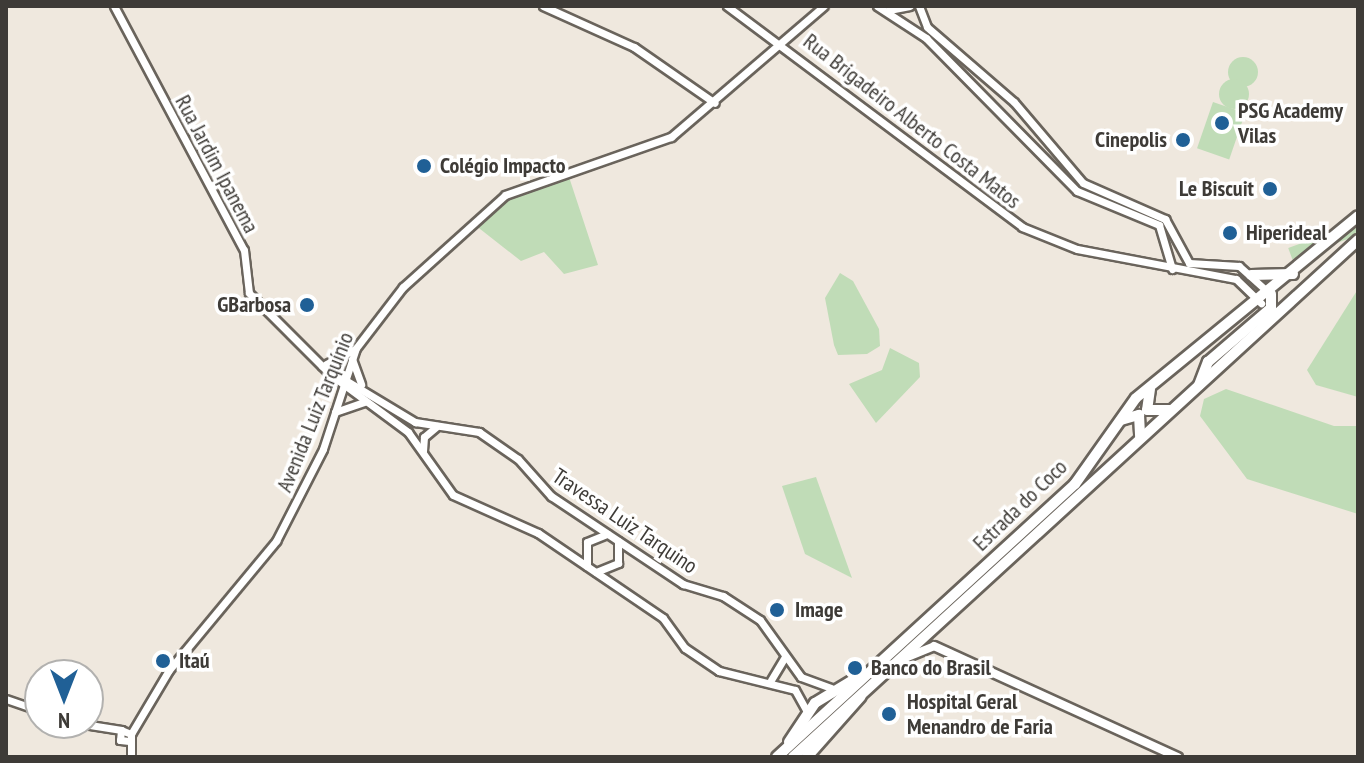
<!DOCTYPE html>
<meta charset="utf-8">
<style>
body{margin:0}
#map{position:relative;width:1364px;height:763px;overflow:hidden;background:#efe8de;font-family:"PT Sans Narrow",sans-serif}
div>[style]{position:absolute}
.green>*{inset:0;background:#c0dcb7;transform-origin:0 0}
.round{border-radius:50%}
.roads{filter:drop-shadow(2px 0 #6a645c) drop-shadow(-2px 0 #6a645c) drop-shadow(0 2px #6a645c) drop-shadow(0 -2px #6a645c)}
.minor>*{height:7px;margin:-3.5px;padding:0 3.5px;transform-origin:3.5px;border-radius:3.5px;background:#fff}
.major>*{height:8px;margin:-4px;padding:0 4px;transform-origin:4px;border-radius:4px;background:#fff}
.highway>*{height:10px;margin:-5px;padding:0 5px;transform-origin:5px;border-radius:5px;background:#fff}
.dots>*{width:22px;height:22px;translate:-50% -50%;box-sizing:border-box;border:4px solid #fff;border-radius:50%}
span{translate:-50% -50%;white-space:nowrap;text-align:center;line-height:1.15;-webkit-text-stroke:7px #fff;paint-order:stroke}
.poi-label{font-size:22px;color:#3e3b37;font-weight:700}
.left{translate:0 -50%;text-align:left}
.right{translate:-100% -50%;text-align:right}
.street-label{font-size:22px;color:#3e3b37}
.frame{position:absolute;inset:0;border:8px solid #3e3b37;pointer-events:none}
.north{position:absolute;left:24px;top:659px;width:80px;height:80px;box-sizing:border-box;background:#fff;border:2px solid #b2b1af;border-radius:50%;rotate:180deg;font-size:22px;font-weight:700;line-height:32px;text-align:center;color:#3e3b37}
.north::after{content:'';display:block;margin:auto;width:28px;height:36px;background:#206096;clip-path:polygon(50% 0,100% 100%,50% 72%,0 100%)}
</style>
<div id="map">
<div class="green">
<div class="round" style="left:1228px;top:57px;width:30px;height:30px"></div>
<div class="round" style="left:1219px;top:79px;width:30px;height:30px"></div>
<div style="left:1213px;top:102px;width:34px;height:49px;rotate:19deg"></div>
<div style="clip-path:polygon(569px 177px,598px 265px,564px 274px,544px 252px,521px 261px,475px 225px,501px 203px)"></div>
<div style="left:1354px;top:224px;width:12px;height:70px;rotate:70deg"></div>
<div style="clip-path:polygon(840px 273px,853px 281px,879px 329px,880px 346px,867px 354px,838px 355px,834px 345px,825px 298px)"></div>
<div style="clip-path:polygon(1358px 289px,1358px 397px,1316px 385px,1307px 370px)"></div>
<div style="clip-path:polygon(890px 348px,919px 363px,920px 377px,876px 423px,849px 384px,882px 370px)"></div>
<div style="clip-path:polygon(1226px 389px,1334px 426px,1358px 426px,1358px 514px,1247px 479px,1200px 416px,1204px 399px)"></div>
<div style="clip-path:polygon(816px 477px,852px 578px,805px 554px,782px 486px)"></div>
</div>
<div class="roads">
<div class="minor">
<div style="left:114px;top:6px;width:276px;rotate:62deg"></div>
<div style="left:244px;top:250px;width:43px;rotate:83.4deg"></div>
<div style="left:249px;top:293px;width:116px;rotate:45deg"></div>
<div style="left:331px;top:375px;width:96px;rotate:36.5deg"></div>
<div style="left:408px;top:432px;width:77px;rotate:54.5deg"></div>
<div style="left:453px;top:495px;width:93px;rotate:24.1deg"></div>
<div style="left:538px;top:533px;width:151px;rotate:34.2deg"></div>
<div style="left:663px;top:618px;width:37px;rotate:54deg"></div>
<div style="left:685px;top:648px;width:41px;rotate:34.1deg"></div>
<div style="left:719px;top:671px;width:78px;rotate:14deg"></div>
<div style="left:795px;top:690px;width:25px;rotate:61deg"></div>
<div style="left:543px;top:6px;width:100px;rotate:24.3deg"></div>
<div style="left:634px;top:47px;width:98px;rotate:34.7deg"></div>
<div style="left:727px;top:6px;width:369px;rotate:36.8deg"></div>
<div style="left:1022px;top:227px;width:59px;rotate:21.8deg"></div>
<div style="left:1077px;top:249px;width:162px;rotate:10.7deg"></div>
<div style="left:1236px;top:279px;width:35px;rotate:44deg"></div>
<div style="left:877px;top:6px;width:59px;rotate:33.1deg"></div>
<div style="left:926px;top:38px;width:215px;rotate:45.4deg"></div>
<div style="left:1077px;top:191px;width:89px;rotate:22.5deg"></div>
<div style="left:1159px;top:225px;width:46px;rotate:73.5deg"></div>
<div style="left:919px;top:6px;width:22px;rotate:69deg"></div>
<div style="left:927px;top:27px;width:115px;rotate:40.8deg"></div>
<div style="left:1014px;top:102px;width:106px;rotate:49.6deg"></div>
<div style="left:1083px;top:183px;width:90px;rotate:23.7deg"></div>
<div style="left:1165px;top:219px;width:50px;rotate:61.4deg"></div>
<div style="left:1189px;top:263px;width:50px;rotate:3.4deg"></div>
<div style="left:1239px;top:266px;width:40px;rotate:42deg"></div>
<div style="left:889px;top:10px;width:21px;rotate:-11deg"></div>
<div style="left:352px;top:359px;width:27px;rotate:70deg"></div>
<div style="left:326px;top:364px;width:31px;rotate:-27deg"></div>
<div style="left:322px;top:366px;width:109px;rotate:31.1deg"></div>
<div style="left:415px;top:422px;width:65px;rotate:8.9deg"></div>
<div style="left:479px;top:432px;width:47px;rotate:34.7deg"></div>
<div style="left:518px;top:459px;width:50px;rotate:48.3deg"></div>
<div style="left:551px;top:496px;width:159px;rotate:33.7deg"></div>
<div style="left:683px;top:584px;width:42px;rotate:16.7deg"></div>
<div style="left:723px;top:596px;width:44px;rotate:33deg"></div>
<div style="left:760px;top:620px;width:70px;rotate:54.3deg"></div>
<div style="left:801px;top:677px;width:32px;rotate:20deg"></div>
<div style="left:335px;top:412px;width:31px;rotate:-19deg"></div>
<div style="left:423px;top:451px;width:14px;rotate:-86deg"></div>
<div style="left:424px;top:437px;width:17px;rotate:-40deg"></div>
<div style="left:587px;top:566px;width:24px;rotate:-90deg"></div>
<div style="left:587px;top:542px;width:22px;rotate:-22deg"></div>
<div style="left:596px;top:572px;width:24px;rotate:-22deg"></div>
<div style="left:618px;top:563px;width:22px;rotate:-90deg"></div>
<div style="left:771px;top:680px;width:27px;rotate:-59deg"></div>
<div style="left:6px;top:699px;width:36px;rotate:19deg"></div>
<div style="left:77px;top:723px;width:45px;rotate:9deg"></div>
<div style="left:131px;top:734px;width:74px;rotate:-59.3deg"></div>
<div style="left:169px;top:670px;width:168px;rotate:-50.3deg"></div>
<div style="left:276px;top:541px;width:103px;rotate:-62.9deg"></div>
<div style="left:323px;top:449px;width:106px;rotate:-71.9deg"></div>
<div style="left:356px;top:348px;width:77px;rotate:-52.4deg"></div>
<div style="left:403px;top:287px;width:137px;rotate:-42deg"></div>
<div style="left:505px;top:195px;width:176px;rotate:-19.3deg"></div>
<div style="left:671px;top:137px;width:201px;rotate:-40.6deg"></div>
<div style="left:129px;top:741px;width:9px;rotate:-174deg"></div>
<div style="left:120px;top:740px;width:10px;rotate:-84deg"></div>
<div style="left:121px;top:730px;width:11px;rotate:22deg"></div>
<div style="left:131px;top:734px;width:23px;rotate:90deg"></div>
</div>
<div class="major">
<div style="left:905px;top:658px;width:31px;rotate:-22deg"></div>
<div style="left:934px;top:646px;width:268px;rotate:24.5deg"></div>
</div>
<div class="highway">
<div style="left:1251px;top:275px;width:42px;rotate:-1.4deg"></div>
<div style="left:1199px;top:385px;width:25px;rotate:-69deg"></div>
<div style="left:1208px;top:362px;width:83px;rotate:-40.6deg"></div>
<div style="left:1271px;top:308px;width:14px;rotate:-90deg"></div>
<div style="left:1150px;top:389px;width:21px;rotate:98deg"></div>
<div style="left:1147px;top:410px;width:23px"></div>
<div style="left:1121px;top:420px;width:19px;rotate:-16deg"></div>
<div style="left:1139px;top:415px;width:22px;rotate:87deg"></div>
<div style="left:789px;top:742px;width:47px;rotate:-56.3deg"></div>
<div style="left:815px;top:703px;width:56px;rotate:-31.1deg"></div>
<div style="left:777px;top:757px;width:404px;rotate:-42.5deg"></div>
<div style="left:1075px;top:484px;width:105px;rotate:-54.7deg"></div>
<div style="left:1136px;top:398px;width:287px;rotate:-39.3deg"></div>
<div style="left:793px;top:757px;width:766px;rotate:-42.46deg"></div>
<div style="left:807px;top:757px;width:81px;rotate:-48.5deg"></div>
</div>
</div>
<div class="dots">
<div style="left:1222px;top:123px;background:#206096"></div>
<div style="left:1183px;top:140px;background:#206096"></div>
<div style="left:424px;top:166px;background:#206096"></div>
<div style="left:1270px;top:189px;background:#206096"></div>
<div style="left:1230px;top:233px;background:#206096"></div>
<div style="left:307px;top:305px;background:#206096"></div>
<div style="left:777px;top:610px;background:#206096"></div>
<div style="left:163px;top:661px;background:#206096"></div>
<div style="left:855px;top:668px;background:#206096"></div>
<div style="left:889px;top:714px;background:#206096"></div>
</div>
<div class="poi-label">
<span class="left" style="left:1238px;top:123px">PSG Academy<br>Vilas</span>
<span class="right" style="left:1167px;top:140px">Cinepolis</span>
<span class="left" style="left:440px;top:166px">Colégio Impacto</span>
<span class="right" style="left:1254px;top:189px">Le Biscuit</span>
<span class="left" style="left:1246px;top:233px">Hiperideal</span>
<span class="right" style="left:291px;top:305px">GBarbosa</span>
<span class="left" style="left:795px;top:610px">Image</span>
<span class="left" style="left:179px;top:661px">Itaú</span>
<span class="left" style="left:871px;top:668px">Banco do Brasil</span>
<span class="left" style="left:907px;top:714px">Hospital Geral<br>Menandro de Faria</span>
</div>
<div class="street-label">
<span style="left:912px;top:121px;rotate:38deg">Rua Brigadeiro Alberto Costa Matos</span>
<span style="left:217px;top:164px;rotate:62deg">Rua Jardim Ipanema</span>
<span style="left:315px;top:412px;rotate:-68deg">Avenida Luiz Tarquínio</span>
<span style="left:1020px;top:505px;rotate:-44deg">Estrada do Coco</span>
<span style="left:625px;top:521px;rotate:34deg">Travessa Luiz Tarquino</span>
</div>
<div class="frame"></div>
<div class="north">N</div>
</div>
